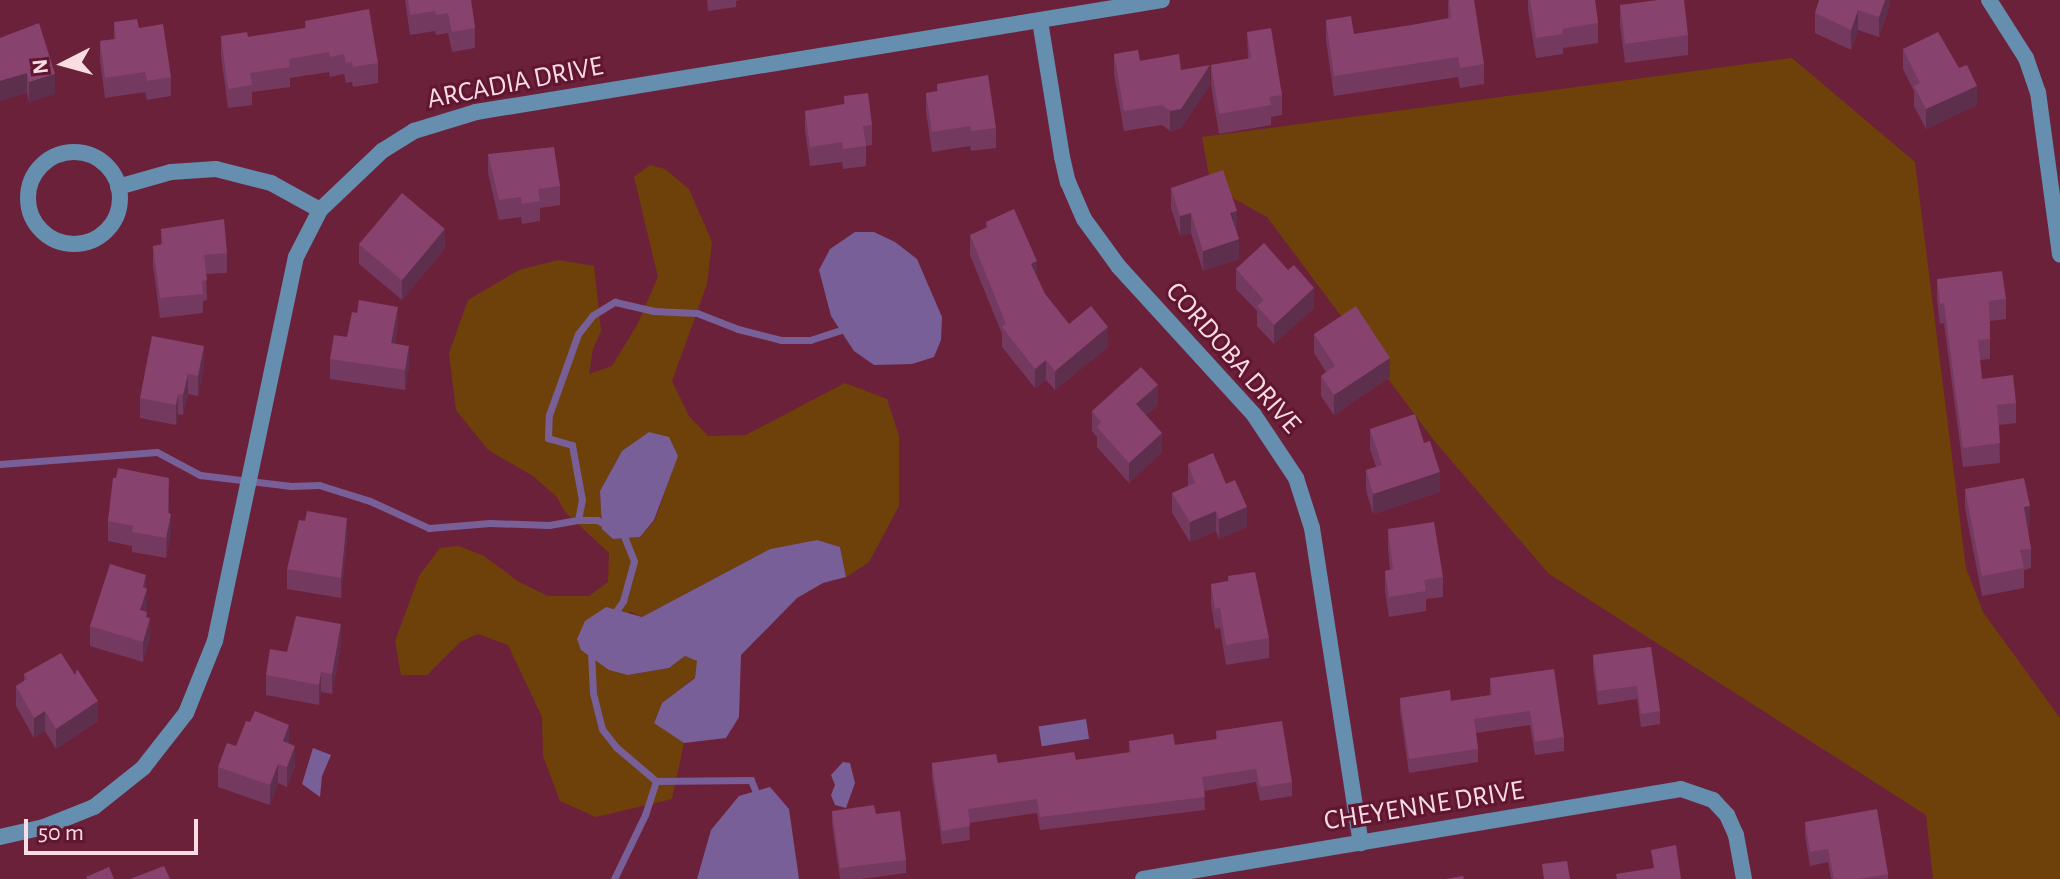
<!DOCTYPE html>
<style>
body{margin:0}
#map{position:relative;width:2060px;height:879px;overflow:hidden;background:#6c213a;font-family:"Alegreya Sans",sans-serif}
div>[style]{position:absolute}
.green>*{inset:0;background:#6e400a}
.water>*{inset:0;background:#785f98;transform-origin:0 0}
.stream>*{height:7px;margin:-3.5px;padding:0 3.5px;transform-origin:3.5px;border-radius:3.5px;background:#785f98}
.street>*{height:16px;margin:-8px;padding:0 8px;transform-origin:8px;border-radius:8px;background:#658eaf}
.street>.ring{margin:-8px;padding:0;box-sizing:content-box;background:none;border:16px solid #658eaf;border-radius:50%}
.wall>*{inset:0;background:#74395f}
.shaded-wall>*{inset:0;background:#5e2e4d;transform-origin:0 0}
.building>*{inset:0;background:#87426e;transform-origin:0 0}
span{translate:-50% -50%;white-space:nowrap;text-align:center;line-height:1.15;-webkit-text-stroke:6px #601530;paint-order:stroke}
.street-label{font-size:28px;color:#fadde3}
.north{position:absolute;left:24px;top:24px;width:80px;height:80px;-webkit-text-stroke:6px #601530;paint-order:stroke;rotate:264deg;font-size:22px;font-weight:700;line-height:32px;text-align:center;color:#fadde3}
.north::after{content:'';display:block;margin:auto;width:28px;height:36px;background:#fadde3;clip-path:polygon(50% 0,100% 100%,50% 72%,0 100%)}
.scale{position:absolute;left:24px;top:819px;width:174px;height:36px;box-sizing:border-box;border:4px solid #fadde3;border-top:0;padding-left:10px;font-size:24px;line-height:28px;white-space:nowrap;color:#fadde3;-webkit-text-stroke:6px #601530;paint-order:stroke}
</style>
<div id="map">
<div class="green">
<div style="clip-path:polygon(1792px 58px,1915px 162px,1966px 568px,1983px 612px,2060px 718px,2060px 879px,1933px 879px,1926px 815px,1549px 574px,1436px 443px,1267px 217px,1211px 186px,1202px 137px)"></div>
<div style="clip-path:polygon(evenodd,650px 165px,665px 169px,689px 189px,712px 242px,707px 284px,672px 381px,689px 416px,708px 436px,746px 435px,845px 383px,887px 399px,899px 436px,899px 506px,869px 562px,846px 577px,840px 547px,817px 540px,770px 549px,642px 617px,629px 611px,628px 675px,669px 668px,685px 656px,698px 661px,695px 677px,662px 703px,654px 722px,684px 743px,672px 799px,596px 817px,560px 801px,543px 756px,542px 717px,508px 645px,478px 634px,460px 642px,427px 675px,401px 675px,395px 641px,419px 576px,440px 548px,459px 546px,484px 556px,519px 582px,548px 596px,589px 596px,608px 582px,609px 553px,565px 512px,557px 497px,533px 476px,488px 450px,456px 410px,449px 353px,468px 300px,519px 270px,558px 260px,594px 266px,601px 331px,593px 349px,589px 374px,612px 366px,637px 325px,658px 277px,634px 177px,650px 165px,622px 451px,677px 456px,655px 520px,640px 537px,614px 539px,602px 529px,600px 491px,622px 451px)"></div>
</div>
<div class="water">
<div style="clip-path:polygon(855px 232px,874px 232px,895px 242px,917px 259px,942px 317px,941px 340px,934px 357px,912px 364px,874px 365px,854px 351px,831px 316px,819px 270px,830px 249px)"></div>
<div style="clip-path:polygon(649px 432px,669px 437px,678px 456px,654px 520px,640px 537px,613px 539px,602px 529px,600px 491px,622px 451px)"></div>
<div style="clip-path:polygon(817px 540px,840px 547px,846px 577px,823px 583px,797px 598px,741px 655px,739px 717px,726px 738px,684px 743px,654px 723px,662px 703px,695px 678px,697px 661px,685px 656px,669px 668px,628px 675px,609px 670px,581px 650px,577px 639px,585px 621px,606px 607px,642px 617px,770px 549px)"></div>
<div style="left:1086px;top:719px;width:20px;height:48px;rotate:81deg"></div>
<div style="clip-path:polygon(313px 748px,331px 755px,322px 776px,320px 797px,302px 784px)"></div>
<div style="clip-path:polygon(843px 762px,850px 763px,855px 783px,846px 808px,835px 805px,831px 795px,835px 785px,831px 775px)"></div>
<div style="clip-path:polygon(770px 787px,789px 809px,799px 879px,697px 879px,711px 830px,739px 796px)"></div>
</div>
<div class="stream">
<div style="left:0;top:464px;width:157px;rotate:-4.4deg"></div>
<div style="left:157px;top:452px;width:49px;rotate:28.1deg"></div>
<div style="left:200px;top:475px;width:92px;rotate:6.9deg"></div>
<div style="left:291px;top:486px;width:28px;rotate:-2deg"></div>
<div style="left:319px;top:485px;width:53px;rotate:17.4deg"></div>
<div style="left:370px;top:501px;width:65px;rotate:24.6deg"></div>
<div style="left:429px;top:528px;width:61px;rotate:-4.7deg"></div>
<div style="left:490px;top:523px;width:59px;rotate:1.9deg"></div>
<div style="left:549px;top:525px;width:29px;rotate:-10deg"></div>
<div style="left:578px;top:520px;width:19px"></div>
<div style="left:597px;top:520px;width:13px;rotate:29deg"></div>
<div style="left:578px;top:520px;width:20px;rotate:-79deg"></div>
<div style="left:582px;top:500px;width:56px;rotate:-100.3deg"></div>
<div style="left:572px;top:445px;width:25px;rotate:-164deg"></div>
<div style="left:548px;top:438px;width:23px;rotate:-88deg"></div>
<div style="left:549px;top:415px;width:86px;rotate:-70.3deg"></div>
<div style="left:578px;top:334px;width:24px;rotate:-52deg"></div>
<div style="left:593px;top:315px;width:26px;rotate:-31deg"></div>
<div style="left:615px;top:302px;width:39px;rotate:13deg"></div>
<div style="left:653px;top:311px;width:44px;rotate:2.6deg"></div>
<div style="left:697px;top:313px;width:44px;rotate:21.3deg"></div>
<div style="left:738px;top:329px;width:44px;rotate:14.3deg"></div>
<div style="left:781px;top:340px;width:29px"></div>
<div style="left:810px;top:340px;width:33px;rotate:-18deg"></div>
<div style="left:614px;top:614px;width:16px;rotate:-55deg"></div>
<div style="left:623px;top:601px;width:41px;rotate:-74.6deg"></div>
<div style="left:634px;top:561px;width:29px;rotate:-112deg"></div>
<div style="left:591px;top:652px;width:41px;rotate:87.2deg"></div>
<div style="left:593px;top:693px;width:37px;rotate:76deg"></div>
<div style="left:602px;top:729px;width:23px;rotate:52deg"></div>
<div style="left:616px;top:747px;width:52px;rotate:40.4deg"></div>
<div style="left:656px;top:781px;width:95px;rotate:-0.6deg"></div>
<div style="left:751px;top:780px;width:18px;rotate:68deg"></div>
<div style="left:614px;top:879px;width:71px;rotate:-64.2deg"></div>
<div style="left:645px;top:815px;width:36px;rotate:-72deg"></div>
</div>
<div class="street">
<div style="left:1989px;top:0;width:69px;rotate:57.5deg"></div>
<div style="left:2026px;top:58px;width:36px;rotate:71deg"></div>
<div style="left:2038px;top:92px;width:164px;rotate:82.3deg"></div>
<div style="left:1040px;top:21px;width:138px;rotate:80.8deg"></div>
<div style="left:1062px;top:157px;width:26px;rotate:77deg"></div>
<div style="left:1068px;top:182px;width:40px;rotate:66.6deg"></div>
<div style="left:1084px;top:219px;width:59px;rotate:53.9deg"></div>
<div style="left:1119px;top:267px;width:200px;rotate:47.6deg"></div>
<div style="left:1254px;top:415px;width:76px;rotate:56.3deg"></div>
<div style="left:1296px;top:478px;width:52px;rotate:72.3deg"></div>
<div style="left:1312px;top:528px;width:319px;rotate:81.2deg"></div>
<div class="ring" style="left:28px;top:152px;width:76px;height:76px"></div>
<div style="left:118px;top:187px;width:55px;rotate:-15.8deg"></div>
<div style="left:171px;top:172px;width:45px;rotate:-3.8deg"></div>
<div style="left:216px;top:169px;width:57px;rotate:14.3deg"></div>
<div style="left:271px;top:183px;width:56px;rotate:28.9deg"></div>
<div style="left:0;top:837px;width:45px;rotate:-12.8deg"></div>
<div style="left:44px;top:827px;width:54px;rotate:-21.8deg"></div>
<div style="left:94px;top:807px;width:63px;rotate:-38.5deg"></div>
<div style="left:143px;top:768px;width:70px;rotate:-52deg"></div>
<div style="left:186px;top:713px;width:78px;rotate:-68.1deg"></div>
<div style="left:215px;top:641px;width:392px;rotate:-78.1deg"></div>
<div style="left:296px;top:257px;width:53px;rotate:-62.9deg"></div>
<div style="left:320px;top:210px;width:86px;rotate:-43.6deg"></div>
<div style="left:382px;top:151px;width:38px;rotate:-32deg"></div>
<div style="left:414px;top:131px;width:65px;rotate:-17deg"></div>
<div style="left:476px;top:112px;width:695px;rotate:-9.27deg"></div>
<div style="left:1143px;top:879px;width:545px;rotate:-9.5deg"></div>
<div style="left:1681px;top:789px;width:34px;rotate:19deg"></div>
<div style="left:1713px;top:800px;width:21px;rotate:47deg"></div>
<div style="left:1727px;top:815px;width:22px;rotate:66deg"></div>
<div style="left:1736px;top:835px;width:45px;rotate:79.7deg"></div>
</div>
<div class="wall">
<div style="clip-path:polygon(405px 0,471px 0,475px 28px,475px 48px,452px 52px,448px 33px,436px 35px,435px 31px,410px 35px)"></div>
<div style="clip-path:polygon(707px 0,740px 0,736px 1px,736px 7px,708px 11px)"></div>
<div style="clip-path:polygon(1448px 0,1484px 64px,1484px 84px,1460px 88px,1458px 77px,1334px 96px,1326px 40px,1326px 20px,1354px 34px,1412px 25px,1448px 18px)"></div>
<div style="clip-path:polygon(1528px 0,1595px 0,1598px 23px,1598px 43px,1563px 48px,1563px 54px,1536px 58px,1528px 10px)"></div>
<div style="clip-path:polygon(1890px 0,1890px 4px,1879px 37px,1858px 30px,1851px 50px,1815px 33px,1815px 13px)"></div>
<div style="clip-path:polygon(1620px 5px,1688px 35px,1688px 55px,1625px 63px,1620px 25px)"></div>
<div style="clip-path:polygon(305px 21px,378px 63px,378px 83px,353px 87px,352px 82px,346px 83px,344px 74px,330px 77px,329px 72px,290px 78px,290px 87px,252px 92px,252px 105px,228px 108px,221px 56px,221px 36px,248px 37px,305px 28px)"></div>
<div style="clip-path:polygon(114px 22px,139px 28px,171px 77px,171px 96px,147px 100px,145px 92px,105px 98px,100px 61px,100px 41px,114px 39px)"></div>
<div style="clip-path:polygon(1247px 32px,1282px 95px,1282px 115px,1271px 117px,1271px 125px,1219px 134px,1211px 85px,1211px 65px,1248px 59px)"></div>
<div style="clip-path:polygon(0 38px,55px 94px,29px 102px,27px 93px)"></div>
<div style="clip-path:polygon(1903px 49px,1959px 68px,1977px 105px,1926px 129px,1914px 106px,1914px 91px,1903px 69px)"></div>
<div style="clip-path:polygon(1114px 54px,1181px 70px,1210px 85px,1181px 128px,1170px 131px,1162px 125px,1124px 131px,1114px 74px)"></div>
<div style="clip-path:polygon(937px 84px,996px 128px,996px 148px,971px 151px,970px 146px,932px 152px,926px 112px,926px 93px,937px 91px)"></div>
<div style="clip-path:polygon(844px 96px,872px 125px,872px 145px,866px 146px,866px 166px,843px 169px,842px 162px,810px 166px,805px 130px,805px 111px,844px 104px)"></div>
<div style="clip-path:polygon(488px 154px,560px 186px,560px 205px,540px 208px,540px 221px,522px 224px,521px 217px,499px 220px,488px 173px)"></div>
<div style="clip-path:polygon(1171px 188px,1237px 231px,1239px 259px,1203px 271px,1191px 233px,1180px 236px,1171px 208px)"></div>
<div style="clip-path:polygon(986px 222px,1037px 277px,1045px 294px,1069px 324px,1108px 347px,1055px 390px,1046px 380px,1035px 388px,1002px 347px,1002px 334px,970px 255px,970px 235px,986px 228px)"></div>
<div style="clip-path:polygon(161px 229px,227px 253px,227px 273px,206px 274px,207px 300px,203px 301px,203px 313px,160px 318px,153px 265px,153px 246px,161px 245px)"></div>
<div style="clip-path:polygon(359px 244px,445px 248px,402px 300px,359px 264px)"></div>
<div style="clip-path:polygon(1236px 269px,1314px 308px,1274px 344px,1257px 326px,1257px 311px,1236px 289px)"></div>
<div style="clip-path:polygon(1937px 279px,2006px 299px,2006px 319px,1990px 321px,1990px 359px,1980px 360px,1982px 379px,2016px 403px,2016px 423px,1999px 425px,2000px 463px,1963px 467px,1944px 323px,1940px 324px,1937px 299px)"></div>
<div style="clip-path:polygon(398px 326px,395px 343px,409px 366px,405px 390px,330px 379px,330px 359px,347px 337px)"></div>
<div style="clip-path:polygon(1314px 334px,1390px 377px,1334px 415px,1321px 396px,1321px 376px,1326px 372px,1314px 353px)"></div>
<div style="clip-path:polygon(204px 366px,198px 396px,188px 394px,183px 415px,178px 414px,176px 425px,140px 418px,140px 398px)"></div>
<div style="clip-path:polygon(1158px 405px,1146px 415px,1162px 452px,1129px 483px,1097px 447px,1097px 437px,1092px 431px,1092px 411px)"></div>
<div style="clip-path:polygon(1370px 429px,1440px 492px,1373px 514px,1366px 490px,1366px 470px,1376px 467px,1370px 449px)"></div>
<div style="clip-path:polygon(1188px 464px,1226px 484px,1247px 527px,1219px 539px,1216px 531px,1190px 542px,1172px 513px,1172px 493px,1188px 486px)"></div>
<div style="clip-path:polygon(116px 478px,169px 498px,169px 513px,171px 533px,166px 558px,132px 552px,132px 546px,108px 541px,108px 521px)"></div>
<div style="clip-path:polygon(1965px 489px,2030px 526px,2027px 527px,2031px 549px,2031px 568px,2024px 570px,2024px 588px,1982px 596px,1965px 508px)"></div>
<div style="clip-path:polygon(1388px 529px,1443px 577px,1443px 597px,1426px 599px,1426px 611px,1389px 617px,1385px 590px,1385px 571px,1390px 570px,1388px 549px)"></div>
<div style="clip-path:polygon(347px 538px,341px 598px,287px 589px,287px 569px)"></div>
<div style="clip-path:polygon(1228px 576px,1269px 638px,1269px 658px,1226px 665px,1220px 628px,1215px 629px,1211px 604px,1211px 584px,1228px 581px)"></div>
<div style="clip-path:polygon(146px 588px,146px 612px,150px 638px,143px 662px,90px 646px,90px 626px)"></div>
<div style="clip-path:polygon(341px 643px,332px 694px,321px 692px,319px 705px,266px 695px,266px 675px,287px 652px)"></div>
<div style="clip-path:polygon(1651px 647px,1660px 711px,1660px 724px,1641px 727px,1637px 699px,1598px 705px,1593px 669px,1593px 655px)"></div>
<div style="clip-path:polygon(24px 674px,75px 675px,98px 721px,56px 749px,45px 731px,34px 738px,16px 706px,16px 686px,24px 681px)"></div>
<div style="clip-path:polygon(1490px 678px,1564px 737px,1564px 751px,1535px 755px,1530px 725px,1476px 733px,1478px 749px,1478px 762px,1409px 773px,1400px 711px,1400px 698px,1451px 701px,1490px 695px)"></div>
<div style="clip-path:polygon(1216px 731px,1292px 782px,1292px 796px,1260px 801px,1256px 782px,1204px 791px,1205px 810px,1040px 830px,1037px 813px,969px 823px,970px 840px,942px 844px,932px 777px,932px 763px,998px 763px,1076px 760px,1129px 753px,1129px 741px,1175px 745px,1216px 739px)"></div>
<div style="clip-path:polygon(289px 743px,295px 766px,287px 787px,278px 783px,270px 805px,218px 787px,218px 767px,236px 746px)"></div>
<div style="clip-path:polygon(832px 811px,876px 814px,906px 860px,906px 873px,861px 879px,840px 879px,832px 824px)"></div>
<div style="clip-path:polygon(1805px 822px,1888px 874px,1888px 879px,1831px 879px,1828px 862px,1810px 866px,1805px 836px)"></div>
</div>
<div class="shaded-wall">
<div style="clip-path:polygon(1885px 0,1890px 0,1890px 4px,1879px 37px,1879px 17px)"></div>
<div style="clip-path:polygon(1858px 10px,1858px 30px,1851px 50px,1851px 30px)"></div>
<div style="clip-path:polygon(1210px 65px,1210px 85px,1181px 128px,1170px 131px,1170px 111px)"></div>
<div style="clip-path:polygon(27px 73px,27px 93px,0 101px,0 81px)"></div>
<div style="clip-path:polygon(55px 74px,55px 94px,29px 102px,29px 82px)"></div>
<div style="clip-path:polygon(1977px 86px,1977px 105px,1926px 129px,1926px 109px)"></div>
<div style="clip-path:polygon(1237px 211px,1237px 231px,1230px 233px,1230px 213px)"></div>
<div style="clip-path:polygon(1191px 213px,1191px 233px,1180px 236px,1180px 216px)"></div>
<div style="clip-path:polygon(445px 229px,445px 248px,402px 300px,402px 280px)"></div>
<div style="clip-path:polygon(1239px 239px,1239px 259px,1203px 271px,1203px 251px)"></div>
<div style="clip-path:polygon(1037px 261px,1037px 280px,1031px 264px)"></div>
<div style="clip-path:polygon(1314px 288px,1314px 308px,1274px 344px,1274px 325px)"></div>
<div style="clip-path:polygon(398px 307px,398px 326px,391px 362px,391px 343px)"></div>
<div style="clip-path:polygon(1108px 327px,1108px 347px,1055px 390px,1055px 371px)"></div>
<div style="clip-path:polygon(204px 346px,204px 366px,198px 396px,198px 376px)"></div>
<div style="clip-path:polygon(409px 346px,409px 366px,405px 390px,405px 370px)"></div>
<div style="clip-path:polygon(1390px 358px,1390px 377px,1334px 415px,1334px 395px)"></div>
<div style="clip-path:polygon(1046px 360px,1046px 380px,1035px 388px,1035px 369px)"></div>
<div style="clip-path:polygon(188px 374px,188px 394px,183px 415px,183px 395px)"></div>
<div style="clip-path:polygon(1158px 385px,1158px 405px,1136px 424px,1136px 404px)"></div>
<div style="clip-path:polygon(178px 394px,178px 414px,176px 425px,176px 405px)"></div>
<div style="clip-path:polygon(1162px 433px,1162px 452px,1129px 483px,1129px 463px)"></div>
<div style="clip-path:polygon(1440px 472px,1440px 492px,1373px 514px,1373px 494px)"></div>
<div style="clip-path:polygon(169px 478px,168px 529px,171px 514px,171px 533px,166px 558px)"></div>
<div style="left:2030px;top:506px;width:20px;height:6px;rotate:90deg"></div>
<div style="clip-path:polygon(1247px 507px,1247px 527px,1219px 539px,1219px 519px)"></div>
<div style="clip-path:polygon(1216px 511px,1216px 531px,1190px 542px,1190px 522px)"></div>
<div style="clip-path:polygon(347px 518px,347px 538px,341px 598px,341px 578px)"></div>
<div style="clip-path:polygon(146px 575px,147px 608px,140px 630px,140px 610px,143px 587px)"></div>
<div style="clip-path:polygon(147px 612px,147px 627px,150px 618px,150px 638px,143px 662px,143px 642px)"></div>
<div style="clip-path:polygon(341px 624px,341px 643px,332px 694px,332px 674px)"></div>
<div style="clip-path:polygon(321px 672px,321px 692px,319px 705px,319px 685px)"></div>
<div style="clip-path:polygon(98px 701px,98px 721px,56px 749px,56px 729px)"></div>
<div style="clip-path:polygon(45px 711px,45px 731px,34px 738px,34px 718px)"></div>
<div style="clip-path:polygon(289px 725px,289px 745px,283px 741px)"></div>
<div style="clip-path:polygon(295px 746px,295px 766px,287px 787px,287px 767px)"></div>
<div style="clip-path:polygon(278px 764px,278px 783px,270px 805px,270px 785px)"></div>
</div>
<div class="building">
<div style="clip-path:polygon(408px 0,471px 0,475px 28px,452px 32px,448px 13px,436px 15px,435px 11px,410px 15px)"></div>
<div style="clip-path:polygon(1449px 0,1474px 0,1484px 64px,1460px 68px,1458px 57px,1334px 76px,1326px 20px,1351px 16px,1354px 34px,1412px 25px,1451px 18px)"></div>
<div style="clip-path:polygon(1530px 0,1595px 0,1598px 23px,1562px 29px,1563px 34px,1536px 38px)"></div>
<div style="clip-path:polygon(1658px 0,1684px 0,1688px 35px,1625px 44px,1620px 5px)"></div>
<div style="clip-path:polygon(1819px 0,1885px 0,1879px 17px,1858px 10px,1851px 30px,1815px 13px)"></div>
<div style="clip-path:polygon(369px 9px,378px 63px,353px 67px,352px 62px,346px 63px,344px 54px,330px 57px,329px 52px,289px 59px,290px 67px,250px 73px,252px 85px,228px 89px,221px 36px,247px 32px,248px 37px,306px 28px,305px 21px)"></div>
<div style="clip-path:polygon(137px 19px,139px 28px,163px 24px,171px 77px,147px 81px,145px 72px,105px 78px,100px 41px,116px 39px,114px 22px)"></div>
<div style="clip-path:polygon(39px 23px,55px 74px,29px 82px,27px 73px,0 81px,0 38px)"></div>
<div style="clip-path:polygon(1271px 28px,1282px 95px,1269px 97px,1271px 105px,1219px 114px,1211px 65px,1251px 58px,1247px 32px)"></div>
<div style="clip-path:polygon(1938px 32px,1959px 68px,1967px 65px,1977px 86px,1926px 109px,1914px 86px,1920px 83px,1903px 49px)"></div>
<div style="clip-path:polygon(1138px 50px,1140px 61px,1179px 54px,1181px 70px,1210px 65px,1181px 109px,1170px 111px,1162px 105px,1124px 111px,1114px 54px)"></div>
<div style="clip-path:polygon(988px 75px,996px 128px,971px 131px,970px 126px,932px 132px,926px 93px,938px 91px,937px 84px)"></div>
<div style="clip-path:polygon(868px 93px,872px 125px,863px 126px,866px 146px,843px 149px,842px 142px,810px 147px,805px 111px,845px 104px,844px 96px)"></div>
<div style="clip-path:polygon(554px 147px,560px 186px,538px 189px,540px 201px,522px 204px,521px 197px,499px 200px,488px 154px)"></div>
<div style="clip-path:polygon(1223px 170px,1237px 211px,1230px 213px,1239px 239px,1203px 251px,1191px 213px,1180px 216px,1171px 188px)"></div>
<div style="left:402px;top:193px;width:56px;height:67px;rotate:40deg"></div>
<div style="clip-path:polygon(1014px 209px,1037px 261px,1031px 264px,1045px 294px,1069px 324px,1091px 306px,1108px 327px,1055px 371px,1046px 360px,1035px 369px,1002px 327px,1006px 324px,970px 235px,988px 227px,986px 222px)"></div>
<div style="clip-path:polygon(224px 219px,227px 253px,204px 255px,207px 280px,202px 281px,203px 294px,160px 298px,153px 246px,163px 244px,161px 229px)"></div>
<div style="clip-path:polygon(1264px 243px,1288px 270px,1294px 265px,1314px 288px,1274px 325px,1257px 306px,1264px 300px,1236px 269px)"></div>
<div style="clip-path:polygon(2002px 271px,2006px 299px,1989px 301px,1990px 339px,1978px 340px,1982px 379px,2013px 375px,2016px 403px,1997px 405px,2000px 443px,1963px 448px,1944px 303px,1940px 304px,1937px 279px)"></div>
<div style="clip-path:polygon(359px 300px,398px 307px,391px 343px,409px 346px,405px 370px,330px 359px,334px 335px,347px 337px,352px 312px,357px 313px)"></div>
<div style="clip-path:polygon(1356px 306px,1390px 358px,1334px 395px,1321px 376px,1335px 366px,1314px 334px)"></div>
<div style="clip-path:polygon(152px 336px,204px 346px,198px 376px,188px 374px,183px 395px,178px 394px,176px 405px,140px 398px)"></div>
<div style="clip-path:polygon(1141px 367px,1158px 385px,1136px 404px,1162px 433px,1129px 463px,1097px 427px,1101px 422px,1092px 411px)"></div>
<div style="clip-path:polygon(1415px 414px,1424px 443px,1430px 441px,1440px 472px,1373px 494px,1366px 470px,1382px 465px,1370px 429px)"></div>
<div style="clip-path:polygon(1213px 453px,1226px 484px,1235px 480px,1247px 507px,1219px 519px,1216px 511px,1190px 522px,1172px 493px,1195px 483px,1188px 464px)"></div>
<div style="clip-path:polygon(118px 468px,169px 478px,168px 513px,171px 514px,166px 538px,132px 532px,133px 526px,108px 521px,113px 478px,116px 478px)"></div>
<div style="clip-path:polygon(2024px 478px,2030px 506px,2024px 507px,2031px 549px,2020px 550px,2024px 568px,1982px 576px,1965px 489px)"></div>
<div style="clip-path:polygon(307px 511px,347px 518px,341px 578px,287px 569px,299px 520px,305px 521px)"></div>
<div style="clip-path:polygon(1434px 522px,1443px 577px,1424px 580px,1426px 591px,1389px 597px,1385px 571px,1393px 569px,1388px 529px)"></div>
<div style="clip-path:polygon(110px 564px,146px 575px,143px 587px,147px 589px,140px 610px,147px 612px,146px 617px,150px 618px,143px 642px,90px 626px)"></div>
<div style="clip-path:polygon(1255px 572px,1269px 638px,1226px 645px,1220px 608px,1215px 609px,1211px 584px,1229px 581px,1228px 576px)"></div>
<div style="clip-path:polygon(296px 616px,341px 624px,332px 674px,321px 672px,319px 685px,266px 675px,270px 649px,287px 652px)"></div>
<div style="clip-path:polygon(1651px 647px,1660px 711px,1641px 714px,1637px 686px,1598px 691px,1593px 655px)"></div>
<div style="clip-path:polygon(61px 653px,75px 675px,77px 669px,98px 701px,56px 729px,45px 711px,34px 718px,16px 686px,27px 679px,24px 674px)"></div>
<div style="clip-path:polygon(1554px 669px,1564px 737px,1535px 742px,1530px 711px,1474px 719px,1478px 749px,1409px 759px,1400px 698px,1450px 690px,1451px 701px,1492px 695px,1490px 678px)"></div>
<div style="clip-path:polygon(255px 711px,289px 725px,283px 741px,295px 746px,287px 767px,278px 764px,270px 785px,218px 767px,227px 743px,236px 746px,246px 721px,250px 722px)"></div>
<div style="clip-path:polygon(1282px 721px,1292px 782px,1260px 787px,1256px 769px,1202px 777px,1205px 797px,1040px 817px,1037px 799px,968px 809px,970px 826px,942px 831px,932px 763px,996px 754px,998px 763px,1074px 752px,1076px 760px,1131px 752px,1129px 741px,1173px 734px,1175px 745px,1218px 739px,1216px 731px)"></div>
<div style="clip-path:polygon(874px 805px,876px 814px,900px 811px,906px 860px,840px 868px,832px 811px)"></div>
<div style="clip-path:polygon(1877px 809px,1888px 874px,1859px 879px,1834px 879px,1828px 849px,1810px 852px,1805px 822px)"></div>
<div style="clip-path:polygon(1676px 845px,1681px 879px,1617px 879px,1616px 874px,1654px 868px,1651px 850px)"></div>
<div style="clip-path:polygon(1567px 861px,1570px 879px,1544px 879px,1542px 864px)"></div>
<div style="clip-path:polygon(164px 866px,170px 879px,130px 879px)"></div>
<div style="clip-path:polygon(109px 867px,114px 879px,87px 879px,86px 877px)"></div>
<div style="clip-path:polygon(1463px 876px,1464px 879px,1446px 879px)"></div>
</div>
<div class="street-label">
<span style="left:515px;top:83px;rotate:-11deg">ARCADIA DRIVE</span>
<span style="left:1233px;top:358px;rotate:49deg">CORDOBA DRIVE</span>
<span style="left:1424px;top:806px;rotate:-9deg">CHEYENNE DRIVE</span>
</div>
<div class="north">N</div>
<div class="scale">50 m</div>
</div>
